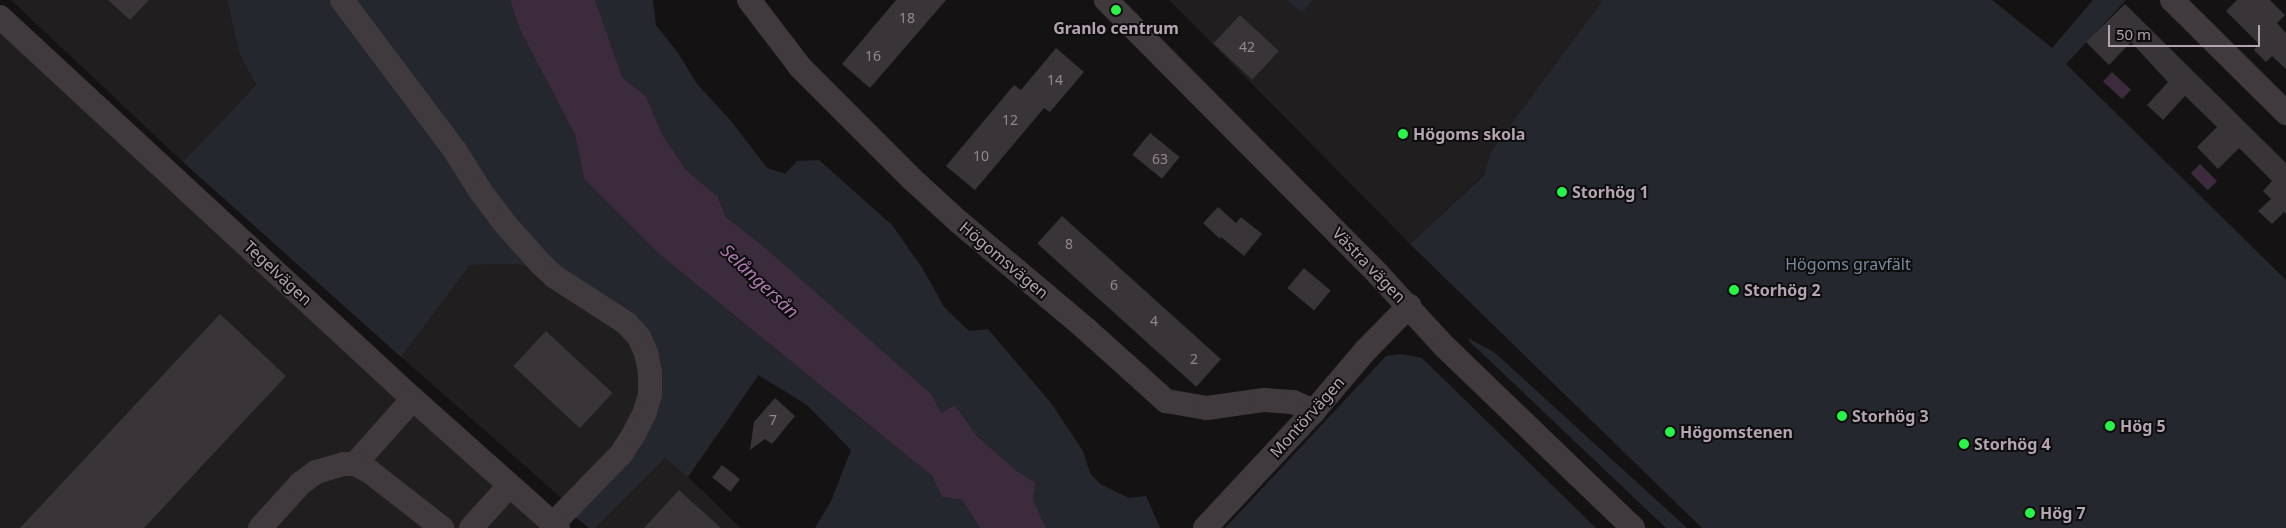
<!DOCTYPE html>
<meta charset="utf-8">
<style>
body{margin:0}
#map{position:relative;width:2286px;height:528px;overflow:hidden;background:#141213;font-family:"Noto Sans",sans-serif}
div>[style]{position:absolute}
.built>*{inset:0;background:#211e1f}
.green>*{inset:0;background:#24282e}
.water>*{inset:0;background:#3b2b3c;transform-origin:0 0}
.building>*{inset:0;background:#393437;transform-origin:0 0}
.minor>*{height:24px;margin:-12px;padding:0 12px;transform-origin:12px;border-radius:12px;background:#403a3e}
.dots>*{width:14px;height:14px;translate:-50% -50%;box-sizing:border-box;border:2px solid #0e0d0e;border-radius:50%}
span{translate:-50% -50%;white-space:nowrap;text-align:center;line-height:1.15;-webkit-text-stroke:4px #0e0d0e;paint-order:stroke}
.number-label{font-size:14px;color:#958792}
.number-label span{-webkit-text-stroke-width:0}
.poi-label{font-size:16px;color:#b4a3b1;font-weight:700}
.left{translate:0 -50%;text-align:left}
.street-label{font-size:16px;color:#b4a3b1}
.park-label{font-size:16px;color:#798ba0}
.water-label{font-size:18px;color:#ae79b1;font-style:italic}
.scale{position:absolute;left:2108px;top:25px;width:152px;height:22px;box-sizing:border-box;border:2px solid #b4a3b1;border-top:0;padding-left:6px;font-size:15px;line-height:18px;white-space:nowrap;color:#b4a3b1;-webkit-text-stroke:4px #0e0d0e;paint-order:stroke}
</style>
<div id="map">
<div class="built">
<div style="clip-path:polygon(11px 0,227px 0,239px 53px,256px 85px,183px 162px)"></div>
<div style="clip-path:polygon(1169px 0,1603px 0,1491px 151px,1484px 174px,1410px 244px)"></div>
<div style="clip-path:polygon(0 34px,41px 67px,541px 528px,0 528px)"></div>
<div style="clip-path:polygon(518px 264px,580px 287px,656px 369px,629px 434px,566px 502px,401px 357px,470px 265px)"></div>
<div style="clip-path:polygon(665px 458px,688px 477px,741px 528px,595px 528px)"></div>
</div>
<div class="green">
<div style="clip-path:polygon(227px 0,510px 0,519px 28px,575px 135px,584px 179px,659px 254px,932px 476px,942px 497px,962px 500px,980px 528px,815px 528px,831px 501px,851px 450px,807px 405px,755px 373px,758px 376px,688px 477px,665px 458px,595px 528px,589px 528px,574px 516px,650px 412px,643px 333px,554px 276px,518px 264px,470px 265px,401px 357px,183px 162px,256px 85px,239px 53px)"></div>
<div style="clip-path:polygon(595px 0,653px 0,656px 25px,678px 53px,697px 84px,731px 121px,767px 168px,785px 174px,797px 161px,819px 160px,892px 225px,923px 269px,944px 307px,969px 331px,988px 329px,1051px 403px,1083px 451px,1090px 473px,1100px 484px,1129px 498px,1146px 496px,1160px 528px,1046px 528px,1033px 499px,1036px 483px,1017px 471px,977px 436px,955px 405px,941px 413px,764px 247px,726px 217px,719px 199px,687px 171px,662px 134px,646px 96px,623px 78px)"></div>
<div style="clip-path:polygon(1287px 0,1313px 0,1302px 13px)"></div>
<div style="clip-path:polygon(1603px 0,1992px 0,2052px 48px,2093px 0,2126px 0,2066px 64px,2286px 280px,2286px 528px,1702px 528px,1410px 244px,1484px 175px,1491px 151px)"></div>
<div style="clip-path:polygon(1470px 339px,1494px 352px,1687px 528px,1666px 528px,1468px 340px)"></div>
<div style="clip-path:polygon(1401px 354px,1422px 358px,1596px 528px,1225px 528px,1386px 356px)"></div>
</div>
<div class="water">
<div style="clip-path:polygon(510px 0,595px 0,623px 78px,646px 96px,662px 134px,687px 171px,718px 197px,726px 217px,764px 247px,931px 394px,941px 413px,955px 405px,977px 436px,1017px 471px,1036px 483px,1033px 499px,1046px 528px,980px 528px,962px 500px,942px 497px,932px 476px,659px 254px,584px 179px,575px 135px,519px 28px)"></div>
<div style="left:2112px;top:72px;width:26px;height:13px;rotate:43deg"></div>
<div style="left:2200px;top:164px;width:24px;height:13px;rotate:45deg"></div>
</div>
<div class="building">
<div style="clip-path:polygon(108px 0,149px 0,130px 20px)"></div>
<div style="clip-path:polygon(896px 0,946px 0,870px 88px,842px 64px)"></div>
<div style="clip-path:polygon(2237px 0,2270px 0,2285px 15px,2277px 23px,2286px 33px,2286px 69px,2272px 56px,2266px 62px,2254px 50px,2259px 44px,2226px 11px)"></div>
<div style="clip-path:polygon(2125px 4px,2286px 163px,2286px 214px,2284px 212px,2272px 224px,2258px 211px,2271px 199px,2263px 191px,2272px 181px,2239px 148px,2218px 169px,2197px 147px,2217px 127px,2185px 96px,2163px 120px,2147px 105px,2168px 82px,2131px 42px,2109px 65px,2086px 42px)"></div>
<div style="left:1240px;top:15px;width:53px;height:39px;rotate:43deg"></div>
<div style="clip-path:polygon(1056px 48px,1084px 72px,1050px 112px,1044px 108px,975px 190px,946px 166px,1014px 85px,1021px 90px)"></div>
<div style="left:1150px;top:133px;width:38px;height:28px;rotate:39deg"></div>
<div style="clip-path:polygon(1218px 207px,1236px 223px,1241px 217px,1262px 234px,1244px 256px,1221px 237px,1220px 239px,1203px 223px)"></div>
<div style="left:1062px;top:216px;width:214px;height:37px;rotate:42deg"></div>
<div style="left:1304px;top:268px;width:35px;height:26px;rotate:40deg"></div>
<div style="clip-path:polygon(220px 314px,286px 376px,144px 528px,20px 528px)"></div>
<div style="left:546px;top:331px;width:91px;height:48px;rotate:43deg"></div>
<div style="clip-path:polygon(775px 398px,795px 416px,772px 444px,765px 439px,750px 450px,754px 422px)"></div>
<div style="left:722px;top:465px;width:23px;height:16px;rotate:38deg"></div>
<div style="clip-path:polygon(679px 490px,691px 501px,721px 528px,644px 528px)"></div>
</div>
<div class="minor">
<div style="left:342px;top:0;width:186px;rotate:53.1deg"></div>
<div style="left:454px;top:149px;width:51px;rotate:57.9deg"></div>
<div style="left:481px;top:192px;width:41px;rotate:52.9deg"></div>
<div style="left:506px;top:225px;width:52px;rotate:48.1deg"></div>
<div style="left:541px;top:264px;width:19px;rotate:43deg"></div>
<div style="left:555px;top:277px;width:85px;rotate:32.9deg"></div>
<div style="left:626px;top:323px;width:19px;rotate:47deg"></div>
<div style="left:639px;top:337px;width:17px;rotate:66deg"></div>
<div style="left:646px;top:353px;width:19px;rotate:78deg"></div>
<div style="left:650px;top:372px;width:22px;rotate:90deg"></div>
<div style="left:650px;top:394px;width:19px;rotate:106deg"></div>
<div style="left:645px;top:412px;width:25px;rotate:117deg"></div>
<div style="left:634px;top:434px;width:24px;rotate:123deg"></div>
<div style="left:621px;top:454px;width:98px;rotate:134.2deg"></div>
<div style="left:749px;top:0;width:84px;rotate:52.7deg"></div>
<div style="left:800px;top:67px;width:158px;rotate:45deg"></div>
<div style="left:912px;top:179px;width:64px;rotate:42.5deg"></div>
<div style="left:959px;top:222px;width:166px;rotate:40.1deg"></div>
<div style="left:1086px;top:329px;width:108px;rotate:42deg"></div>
<div style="left:1166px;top:401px;width:42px;rotate:9.7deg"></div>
<div style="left:1207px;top:408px;width:58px;rotate:-8deg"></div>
<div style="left:1264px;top:400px;width:29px;rotate:4deg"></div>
<div style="left:1293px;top:402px;width:23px;rotate:23deg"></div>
<div style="left:1106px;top:0;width:386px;rotate:45.2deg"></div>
<div style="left:1378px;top:274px;width:99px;rotate:47.5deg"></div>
<div style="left:1445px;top:347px;width:261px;rotate:43.9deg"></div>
<div style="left:2172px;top:0;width:161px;rotate:44.7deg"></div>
<div style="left:0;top:17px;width:563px;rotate:42.77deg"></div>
<div style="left:413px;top:399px;width:194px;rotate:41.7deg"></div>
<div style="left:355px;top:464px;width:87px;rotate:-48.3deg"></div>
<div style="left:260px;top:528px;width:61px;rotate:-47.7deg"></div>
<div style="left:301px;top:483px;width:19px;rotate:-36deg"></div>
<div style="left:316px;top:472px;width:29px;rotate:-16deg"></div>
<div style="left:344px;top:464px;width:11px"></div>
<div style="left:355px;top:464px;width:16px;rotate:27deg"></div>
<div style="left:369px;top:471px;width:93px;rotate:38deg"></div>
<div style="left:471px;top:528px;width:57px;rotate:-47.9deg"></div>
<div style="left:1205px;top:528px;width:160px;rotate:-47deg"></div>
<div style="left:1314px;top:411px;width:80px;rotate:-49.6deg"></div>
<div style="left:1366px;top:350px;width:62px;rotate:-45.7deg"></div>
</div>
<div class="dots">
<div style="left:1116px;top:10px;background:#28f547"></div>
<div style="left:1403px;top:134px;background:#28f547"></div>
<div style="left:1562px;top:192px;background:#28f547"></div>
<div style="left:1734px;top:290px;background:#28f547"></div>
<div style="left:1842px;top:416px;background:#28f547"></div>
<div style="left:2110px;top:426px;background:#28f547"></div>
<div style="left:1670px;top:432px;background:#28f547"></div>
<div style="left:1964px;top:444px;background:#28f547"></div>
<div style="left:2030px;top:513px;background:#28f547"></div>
</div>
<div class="number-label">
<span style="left:907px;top:18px">18</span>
<span style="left:1247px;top:47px">42</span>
<span style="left:873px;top:56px">16</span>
<span style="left:1055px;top:80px">14</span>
<span style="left:1010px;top:120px">12</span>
<span style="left:981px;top:156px">10</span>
<span style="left:1160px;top:159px">63</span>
<span style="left:1069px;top:244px">8</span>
<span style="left:1114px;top:285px">6</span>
<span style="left:1154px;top:321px">4</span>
<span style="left:1194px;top:359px">2</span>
<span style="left:773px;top:420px">7</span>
</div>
<div class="poi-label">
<span style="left:1116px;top:28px">Granlo centrum</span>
<span class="left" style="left:1413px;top:134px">Högoms skola</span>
<span class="left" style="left:1572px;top:192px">Storhög 1</span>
<span class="left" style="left:1744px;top:290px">Storhög 2</span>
<span class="left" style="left:1852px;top:416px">Storhög 3</span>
<span class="left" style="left:2120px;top:426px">Hög 5</span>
<span class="left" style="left:1680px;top:432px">Högomstenen</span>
<span class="left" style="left:1974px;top:444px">Storhög 4</span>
<span class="left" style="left:2040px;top:513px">Hög 7</span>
</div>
<div class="street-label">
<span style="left:1004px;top:260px;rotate:40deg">Högomsvägen</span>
<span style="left:1369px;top:265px;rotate:46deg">Västra vägen</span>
<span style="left:278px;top:273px;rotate:43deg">Tegelvägen</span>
<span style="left:1307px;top:417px;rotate:-48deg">Montörvägen</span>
</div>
<div class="park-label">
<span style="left:1848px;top:264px">Högoms gravfält</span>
</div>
<div class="water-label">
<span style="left:760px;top:281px;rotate:43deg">Selångersån</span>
</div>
<div class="scale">50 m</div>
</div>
